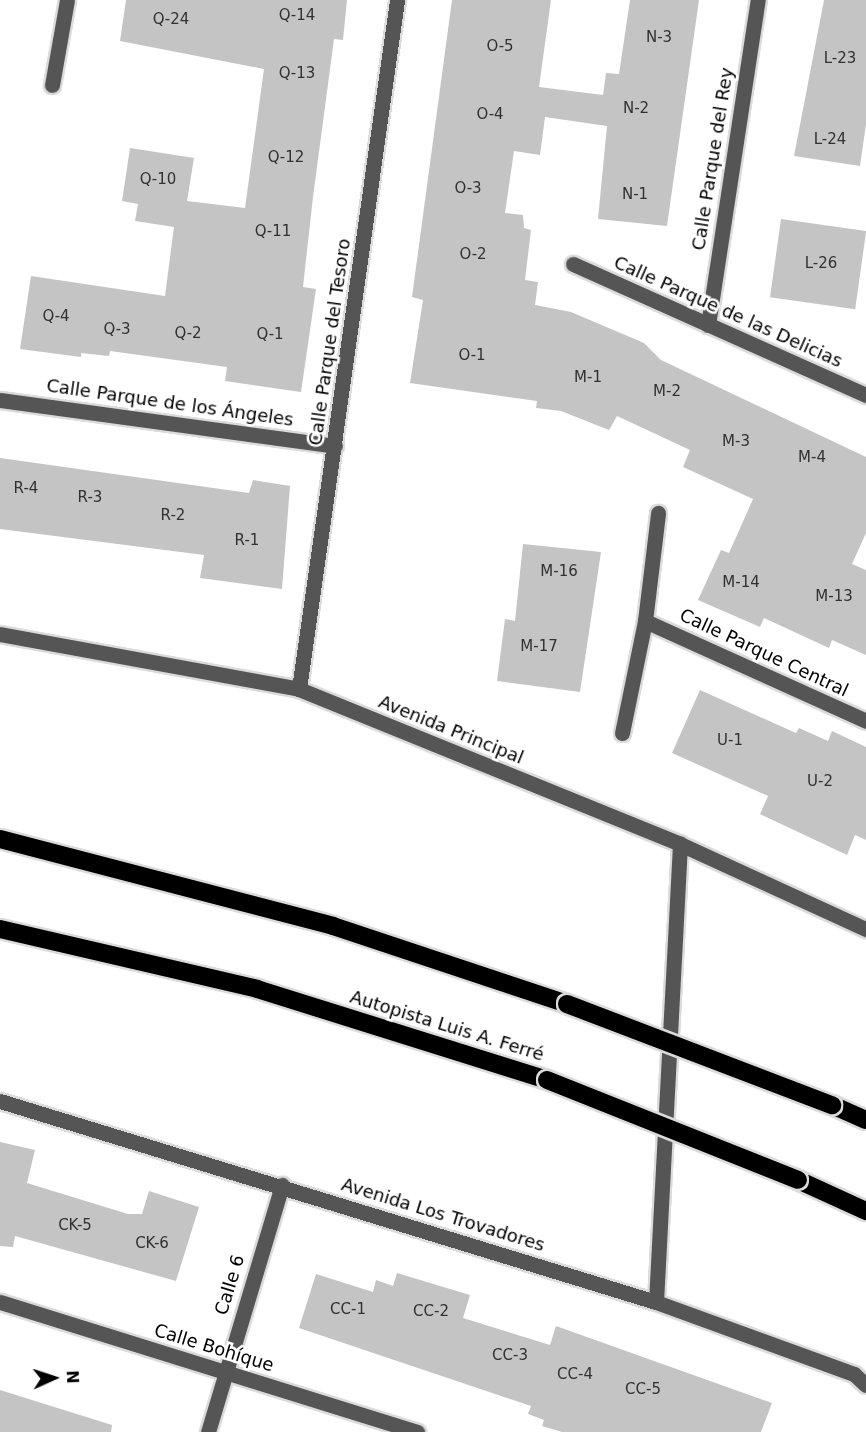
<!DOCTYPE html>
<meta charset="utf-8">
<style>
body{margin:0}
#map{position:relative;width:866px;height:1432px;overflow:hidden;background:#fff;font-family:"DejaVu Sans",sans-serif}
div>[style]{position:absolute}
.building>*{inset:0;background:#c4c4c4;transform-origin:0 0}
.roads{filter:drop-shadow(2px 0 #dbdbdb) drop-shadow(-2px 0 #dbdbdb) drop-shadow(0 2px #dbdbdb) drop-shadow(0 -2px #dbdbdb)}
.minor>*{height:15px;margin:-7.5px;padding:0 7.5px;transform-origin:7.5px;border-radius:7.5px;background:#555}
.highway>*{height:18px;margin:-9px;padding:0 9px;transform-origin:9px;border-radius:9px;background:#000}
.bridges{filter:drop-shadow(2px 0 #dbdbdb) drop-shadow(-2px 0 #dbdbdb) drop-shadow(0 2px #dbdbdb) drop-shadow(0 -2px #dbdbdb)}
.highway-bridge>*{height:18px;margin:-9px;padding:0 9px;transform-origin:9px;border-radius:9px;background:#000}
span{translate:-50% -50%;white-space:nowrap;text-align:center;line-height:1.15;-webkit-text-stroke:5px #fff;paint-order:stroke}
.number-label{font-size:15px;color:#313131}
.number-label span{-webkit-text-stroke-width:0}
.street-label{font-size:18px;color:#000}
.north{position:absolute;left:24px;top:1348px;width:60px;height:60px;-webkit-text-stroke:4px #fff;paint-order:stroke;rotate:87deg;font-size:16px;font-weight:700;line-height:24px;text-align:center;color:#000}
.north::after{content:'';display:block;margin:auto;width:21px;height:27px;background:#000;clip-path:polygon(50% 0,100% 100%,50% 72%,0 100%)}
</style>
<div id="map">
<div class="building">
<div style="clip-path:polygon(126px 0,347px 0,343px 40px,334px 39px,313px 197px,303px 287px,316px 289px,301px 392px,225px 381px,227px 367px,110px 351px,109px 356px,81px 353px,81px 357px,20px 349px,31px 276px,165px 296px,174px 227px,135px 221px,138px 204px,122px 201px,130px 148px,194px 158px,187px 201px,245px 208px,264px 69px,120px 41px)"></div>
<div style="clip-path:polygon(452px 0,551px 0,539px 87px,603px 95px,606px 73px,619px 74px,630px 0,699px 0,667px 226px,598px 219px,607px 126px,545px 117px,540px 155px,514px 151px,505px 213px,523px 215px,524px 228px,531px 230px,525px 280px,538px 282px,535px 305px,571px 312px,644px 343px,661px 360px,866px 457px,866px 533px,852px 564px,866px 570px,866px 655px,832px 640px,829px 648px,764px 618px,760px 627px,698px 600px,721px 550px,729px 553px,753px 499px,683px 467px,690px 450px,617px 416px,609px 430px,561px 411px,536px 408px,537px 401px,410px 383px,423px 300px,412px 297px)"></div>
<div style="clip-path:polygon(824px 0,866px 0,866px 124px,860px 166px,794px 156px)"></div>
<div style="left:781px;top:219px;width:86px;height:79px;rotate:8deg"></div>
<div style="clip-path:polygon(0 458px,249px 493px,253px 480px,290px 486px,282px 589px,200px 578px,204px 555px,0 529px)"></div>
<div style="clip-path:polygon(523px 544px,601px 552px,580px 692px,497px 681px,505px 619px,515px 621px)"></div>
<div style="clip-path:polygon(700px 690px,796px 733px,799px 728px,828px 741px,832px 731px,866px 747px,866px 840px,855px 835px,847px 855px,760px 814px,768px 796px,672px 753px)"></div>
<div style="clip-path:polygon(0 1142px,35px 1150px,27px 1183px,128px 1214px,142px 1214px,149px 1191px,199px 1207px,176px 1281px,15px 1236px,13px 1247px,0 1246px)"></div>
<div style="clip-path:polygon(397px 1273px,470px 1295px,463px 1318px,550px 1345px,556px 1326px,772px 1403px,761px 1432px,562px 1432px,542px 1426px,544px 1420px,528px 1414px,531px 1406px,299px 1328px,316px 1274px,373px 1292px,376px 1280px,393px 1286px)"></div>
<div style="clip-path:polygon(0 1390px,112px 1425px,111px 1432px,0 1432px)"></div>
</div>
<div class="roads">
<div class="minor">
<div style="left:52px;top:85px;width:86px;rotate:-80deg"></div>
<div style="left:573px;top:264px;width:321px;rotate:24.1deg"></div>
<div style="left:708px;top:325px;width:329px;rotate:-81.3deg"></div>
<div style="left:0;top:400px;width:338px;rotate:7.8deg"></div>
<div style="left:645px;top:621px;width:243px;rotate:24.3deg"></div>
<div style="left:0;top:634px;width:304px;rotate:10.4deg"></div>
<div style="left:299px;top:689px;width:411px;rotate:22.1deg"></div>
<div style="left:680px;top:844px;width:205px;rotate:24.6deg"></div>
<div style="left:299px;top:689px;width:696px;rotate:-81.9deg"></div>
<div style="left:622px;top:733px;width:114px;rotate:-78.4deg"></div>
<div style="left:645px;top:621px;width:109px;rotate:-83.1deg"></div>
<div style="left:0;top:1101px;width:686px;rotate:17.04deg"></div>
<div style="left:656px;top:1302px;width:211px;rotate:20deg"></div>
<div style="left:854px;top:1374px;width:16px;rotate:43deg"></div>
<div style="left:0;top:1302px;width:437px;rotate:17.3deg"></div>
<div style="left:656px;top:1302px;width:459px;rotate:-87deg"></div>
<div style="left:208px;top:1432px;width:258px;rotate:-73.3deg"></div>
</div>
<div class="highway">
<div style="left:0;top:839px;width:344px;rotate:14.6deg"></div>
<div style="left:333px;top:926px;width:247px;rotate:18.4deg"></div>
<div style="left:0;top:929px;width:264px;rotate:13.1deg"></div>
<div style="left:257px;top:989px;width:304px;rotate:17.4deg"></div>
<div style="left:832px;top:1105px;width:37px;rotate:24deg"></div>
<div style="left:798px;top:1180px;width:75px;rotate:24.5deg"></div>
</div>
</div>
<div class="bridges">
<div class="highway-bridge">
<div style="left:567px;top:1004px;width:284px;rotate:20.9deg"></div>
<div style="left:547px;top:1080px;width:270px;rotate:21.7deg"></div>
</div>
</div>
<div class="number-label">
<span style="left:297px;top:16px">Q-14</span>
<span style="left:171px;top:20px">Q-24</span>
<span style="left:659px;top:38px">N-3</span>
<span style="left:500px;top:47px">O-5</span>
<span style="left:840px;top:59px">L-23</span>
<span style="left:297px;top:74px">Q-13</span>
<span style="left:636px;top:109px">N-2</span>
<span style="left:490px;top:115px">O-4</span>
<span style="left:830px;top:140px">L-24</span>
<span style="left:286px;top:158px">Q-12</span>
<span style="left:158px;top:180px">Q-10</span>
<span style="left:468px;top:189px">O-3</span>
<span style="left:635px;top:195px">N-1</span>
<span style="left:273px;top:232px">Q-11</span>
<span style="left:473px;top:255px">O-2</span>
<span style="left:821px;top:264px">L-26</span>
<span style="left:56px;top:317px">Q-4</span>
<span style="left:117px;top:330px">Q-3</span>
<span style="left:188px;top:334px">Q-2</span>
<span style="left:270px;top:335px">Q-1</span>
<span style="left:472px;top:356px">O-1</span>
<span style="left:588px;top:378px">M-1</span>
<span style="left:667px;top:392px">M-2</span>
<span style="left:736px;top:442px">M-3</span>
<span style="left:812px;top:458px">M-4</span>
<span style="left:26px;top:489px">R-4</span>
<span style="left:90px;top:498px">R-3</span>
<span style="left:173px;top:516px">R-2</span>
<span style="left:247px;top:541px">R-1</span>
<span style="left:559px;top:572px">M-16</span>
<span style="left:741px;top:583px">M-14</span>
<span style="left:834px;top:597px">M-13</span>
<span style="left:539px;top:647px">M-17</span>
<span style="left:730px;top:741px">U-1</span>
<span style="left:820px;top:782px">U-2</span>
<span style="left:75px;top:1226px">CK-5</span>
<span style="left:152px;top:1244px">CK-6</span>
<span style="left:348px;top:1310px">CC-1</span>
<span style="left:431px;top:1312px">CC-2</span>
<span style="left:510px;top:1356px">CC-3</span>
<span style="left:575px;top:1375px">CC-4</span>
<span style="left:643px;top:1390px">CC-5</span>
</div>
<div class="street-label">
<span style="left:713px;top:159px;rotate:-81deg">Calle Parque del Rey</span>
<span style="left:728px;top:312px;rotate:24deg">Calle Parque de las Delicias</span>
<span style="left:330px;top:342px;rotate:-82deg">Calle Parque del Tesoro</span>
<span style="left:170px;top:403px;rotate:8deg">Calle Parque de los Ángeles</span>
<span style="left:764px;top:653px;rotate:25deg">Calle Parque Central</span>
<span style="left:451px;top:730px;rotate:22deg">Avenida Principal</span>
<span style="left:447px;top:1026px;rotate:17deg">Autopista Luis A. Ferré</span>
<span style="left:443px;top:1215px;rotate:17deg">Avenida Los Trovadores</span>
<span style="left:230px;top:1285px;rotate:-73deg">Calle 6</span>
<span style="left:214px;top:1348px;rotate:17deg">Calle Bohíque</span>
</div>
<div class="north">N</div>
</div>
